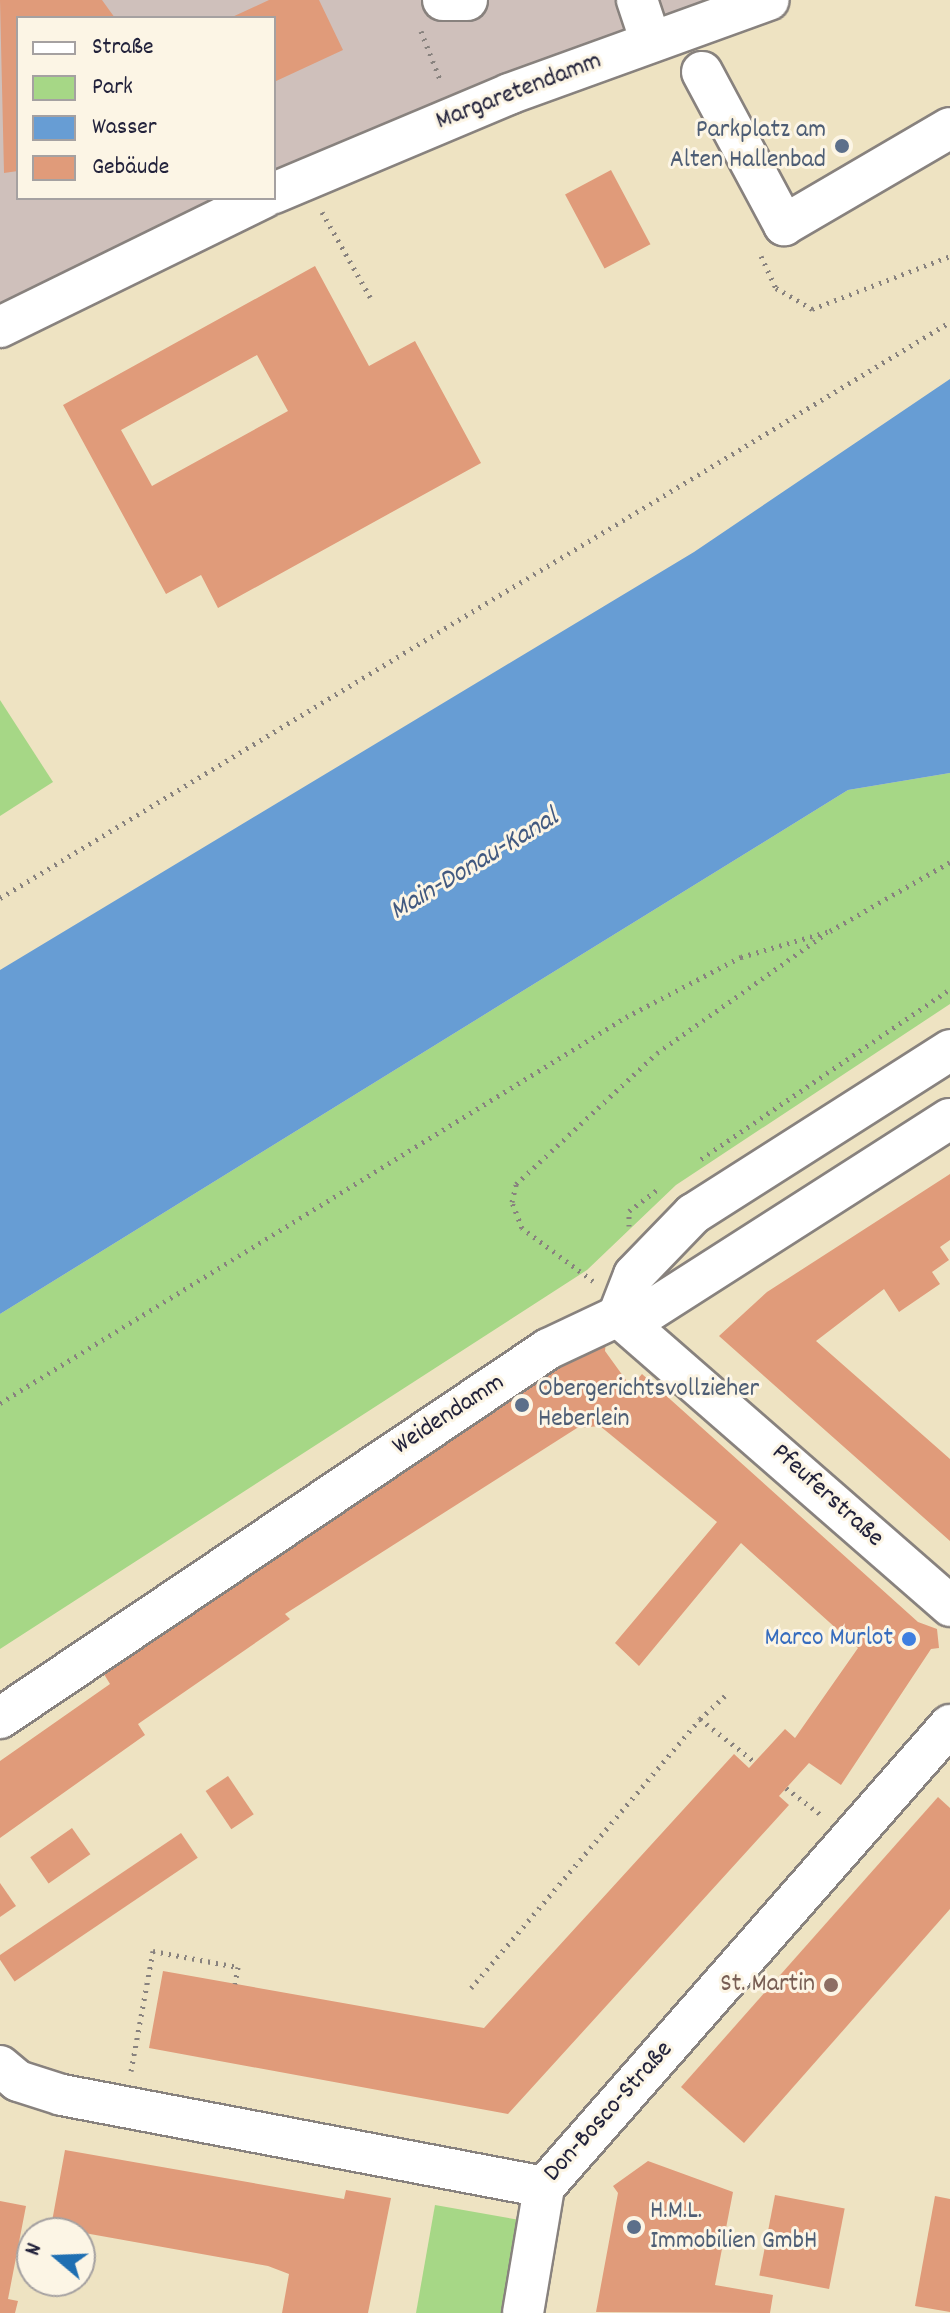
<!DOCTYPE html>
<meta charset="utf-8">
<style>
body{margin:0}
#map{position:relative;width:950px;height:2313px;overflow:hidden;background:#eee3c2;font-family:Dekko,sans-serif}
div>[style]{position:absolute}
.industrial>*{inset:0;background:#cfc0bb}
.green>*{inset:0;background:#a6d786}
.water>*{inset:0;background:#679dd4}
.building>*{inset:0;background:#e09b7a;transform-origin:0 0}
.path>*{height:5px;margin-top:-2.5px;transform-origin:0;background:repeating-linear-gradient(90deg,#88827e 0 2px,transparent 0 8px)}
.roads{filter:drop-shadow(2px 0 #88827e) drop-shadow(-2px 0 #88827e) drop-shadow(0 2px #88827e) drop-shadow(0 -2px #88827e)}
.minor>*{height:40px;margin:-20px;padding:0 20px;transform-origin:20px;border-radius:20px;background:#fff}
.dots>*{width:22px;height:22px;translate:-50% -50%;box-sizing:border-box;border:4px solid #fcf5e5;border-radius:50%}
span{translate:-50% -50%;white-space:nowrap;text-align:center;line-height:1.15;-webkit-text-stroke:6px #fcf5e5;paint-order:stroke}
.street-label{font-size:26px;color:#22223b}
.service-label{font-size:26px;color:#4e5e75}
.right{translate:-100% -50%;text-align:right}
.left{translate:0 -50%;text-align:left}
.shop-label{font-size:26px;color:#366cbe}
.education-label{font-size:26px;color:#785e54}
.water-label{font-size:28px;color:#415980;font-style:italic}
.legend{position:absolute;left:16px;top:16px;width:260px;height:184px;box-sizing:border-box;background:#fcf5e5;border:2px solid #a5a1a1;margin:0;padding:10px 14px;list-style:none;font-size:24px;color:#22223b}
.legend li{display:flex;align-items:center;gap:16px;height:40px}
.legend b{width:40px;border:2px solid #a5a1a1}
.north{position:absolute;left:16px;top:2217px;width:80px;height:80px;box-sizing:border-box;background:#fcf5e5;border:2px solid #a5a1a1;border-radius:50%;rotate:289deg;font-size:22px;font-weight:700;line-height:32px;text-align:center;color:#22223b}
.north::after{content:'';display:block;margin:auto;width:28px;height:36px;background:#1f6fb2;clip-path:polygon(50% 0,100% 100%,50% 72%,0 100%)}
</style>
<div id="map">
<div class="industrial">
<div style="clip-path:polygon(0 0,704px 0,274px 178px,274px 18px,18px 18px,18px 198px,231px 198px,0 313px)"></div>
</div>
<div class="green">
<div style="clip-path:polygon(0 700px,53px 782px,0 816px)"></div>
<div style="clip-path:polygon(950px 773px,950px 1004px,676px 1185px,587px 1270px,0 1649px,0 1314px,848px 790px)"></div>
<div style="clip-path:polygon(435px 2205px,520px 2220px,503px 2313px,416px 2313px)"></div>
</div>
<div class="water">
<div style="clip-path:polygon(950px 379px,950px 773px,848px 790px,0 1314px,0 970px,694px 552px)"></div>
</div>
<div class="building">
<div style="clip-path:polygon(0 0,102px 0,115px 18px,18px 18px,18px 171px,4px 173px)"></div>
<div style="clip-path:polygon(269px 0,319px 0,343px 50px,274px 82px,274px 18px,230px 18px)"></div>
<div style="left:611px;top:170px;width:84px;height:52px;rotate:62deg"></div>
<div style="clip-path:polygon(evenodd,315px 266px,369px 366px,415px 341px,481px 463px,218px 608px,201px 575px,166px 594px,63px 405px,315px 266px,257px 355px,288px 411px,152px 486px,121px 430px,257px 355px)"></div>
<div style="clip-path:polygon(950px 1174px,950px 1240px,940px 1247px,949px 1260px,932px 1272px,940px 1284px,899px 1312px,884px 1289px,816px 1341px,950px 1459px,950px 1541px,719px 1336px,767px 1292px)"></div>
<div style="clip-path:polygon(606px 1341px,605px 1351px,631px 1387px,642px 1374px,918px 1622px,937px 1629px,939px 1648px,931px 1649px,841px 1785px,809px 1763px,779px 1796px,789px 1805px,508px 2114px,149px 2048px,163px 1971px,484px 2028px,734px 1754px,749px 1768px,785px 1729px,795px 1738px,858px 1648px,741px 1543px,639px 1666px,615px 1643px,717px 1522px,600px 1426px,577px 1428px,285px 1614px,290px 1619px,138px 1724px,145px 1735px,0 1838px,0 1761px,110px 1684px,99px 1666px,493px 1407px)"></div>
<div style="left:228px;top:1776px;width:46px;height:27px;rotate:56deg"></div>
<div style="clip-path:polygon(938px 1797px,950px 1808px,950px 1909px,744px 2143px,681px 2087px)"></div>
<div style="left:72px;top:1828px;width:32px;height:51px;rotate:55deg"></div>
<div style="left:181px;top:1833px;width:30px;height:221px;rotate:56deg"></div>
<div style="clip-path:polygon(0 1883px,16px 1906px,0 1917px)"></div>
<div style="clip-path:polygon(65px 2150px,344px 2199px,346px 2190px,391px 2198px,368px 2313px,282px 2313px,289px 2274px,268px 2266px,51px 2227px)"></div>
<div style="clip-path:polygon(648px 2161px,733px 2192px,715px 2285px,773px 2295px,770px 2313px,596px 2312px,618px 2193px,613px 2186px)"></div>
<div style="left:775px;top:2195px;width:71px;height:82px;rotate:11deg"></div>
<div style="clip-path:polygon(935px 2196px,950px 2199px,950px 2312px,915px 2306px)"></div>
<div style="clip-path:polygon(0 2201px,26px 2206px,8px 2299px,18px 2301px,15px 2313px,0 2313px)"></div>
</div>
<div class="path">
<div style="left:421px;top:31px;width:55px;rotate:68.6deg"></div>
<div style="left:322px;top:212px;width:98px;rotate:60.5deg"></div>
<div style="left:761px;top:256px;width:35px;rotate:65deg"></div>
<div style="left:776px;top:288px;width:42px;rotate:30.3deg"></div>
<div style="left:812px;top:309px;width:148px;rotate:-21deg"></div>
<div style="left:0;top:898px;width:1111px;rotate:-31.23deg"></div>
<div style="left:701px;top:1159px;width:301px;rotate:-34.3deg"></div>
<div style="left:629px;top:1226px;width:15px;rotate:-90deg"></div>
<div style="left:629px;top:1211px;width:39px;rotate:-37deg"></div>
<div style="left:593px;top:1281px;width:89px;rotate:-143.3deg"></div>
<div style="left:522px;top:1228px;width:28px;rotate:-111deg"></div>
<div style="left:512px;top:1202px;width:18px;rotate:-77deg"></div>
<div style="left:516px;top:1184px;width:192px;rotate:-42.9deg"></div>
<div style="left:657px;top:1053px;width:206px;rotate:-35.3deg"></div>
<div style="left:0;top:1403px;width:735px;rotate:-31.66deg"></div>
<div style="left:626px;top:1017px;width:130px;rotate:-27.6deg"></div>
<div style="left:741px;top:957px;width:93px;rotate:-16.3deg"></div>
<div style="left:830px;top:931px;width:138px;rotate:-29.9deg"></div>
<div style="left:700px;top:1719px;width:35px;rotate:-43deg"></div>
<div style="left:786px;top:1788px;width:43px;rotate:37.4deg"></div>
<div style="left:471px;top:1988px;width:353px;rotate:-49.6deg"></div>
<div style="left:700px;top:1719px;width:70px;rotate:38deg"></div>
<div style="left:131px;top:2071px;width:122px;rotate:-79.6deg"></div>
<div style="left:153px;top:1951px;width:86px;rotate:10.7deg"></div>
<div style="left:238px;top:1967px;width:17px;rotate:100deg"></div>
</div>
<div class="roads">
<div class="minor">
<div style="left:443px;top:0;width:24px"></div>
<div style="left:637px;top:0;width:44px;rotate:71.6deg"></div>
<div style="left:702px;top:72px;width:174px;rotate:61.8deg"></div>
<div style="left:784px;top:225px;width:192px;rotate:-30.3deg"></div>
<div style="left:274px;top:193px;width:255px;rotate:-22.8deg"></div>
<div style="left:509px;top:94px;width:276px;rotate:-19.9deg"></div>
<div style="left:0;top:327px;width:293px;rotate:-26.1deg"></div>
<div style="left:618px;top:1316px;width:44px;rotate:-68.7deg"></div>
<div style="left:634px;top:1275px;width:85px;rotate:-46deg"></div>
<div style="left:693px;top:1214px;width:305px;rotate:-32.5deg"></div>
<div style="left:632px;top:1322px;width:377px;rotate:-32.6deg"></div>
<div style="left:0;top:1718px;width:661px;rotate:-33.95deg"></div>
<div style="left:548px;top:1349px;width:77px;rotate:-25.2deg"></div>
<div style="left:618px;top:1316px;width:441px;rotate:41.1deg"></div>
<div style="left:0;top:2066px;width:23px;rotate:40deg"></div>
<div style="left:18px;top:2081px;width:46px;rotate:17.7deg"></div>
<div style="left:62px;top:2095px;width:491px;rotate:10.8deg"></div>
<div style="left:544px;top:2187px;width:615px;rotate:-48.69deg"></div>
<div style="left:523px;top:2313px;width:128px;rotate:-80.5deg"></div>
</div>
</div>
<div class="dots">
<div style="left:842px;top:146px;background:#5c6f8a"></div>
<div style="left:522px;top:1405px;background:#5c6f8a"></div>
<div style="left:909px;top:1639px;background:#3f7fe0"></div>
<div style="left:831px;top:1985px;background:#8d6e63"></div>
<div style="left:634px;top:2227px;background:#5c6f8a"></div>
</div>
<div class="street-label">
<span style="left:519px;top:92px;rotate:-21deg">Margaretendamm</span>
<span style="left:449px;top:1415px;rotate:-33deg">Weidendamm</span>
<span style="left:827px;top:1496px;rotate:42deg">Pfeuferstraße</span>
<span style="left:609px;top:2112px;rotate:-48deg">Don-Bosco-Straße</span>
</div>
<div class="service-label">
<span class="right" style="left:826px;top:146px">Parkplatz am<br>Alten Hallenbad</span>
<span class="left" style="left:538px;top:1405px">Obergerichtsvollzieher<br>Heberlein</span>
<span class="left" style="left:650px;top:2227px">H.M.L.<br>Immobilien GmbH</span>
</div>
<div class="shop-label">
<span class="right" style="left:893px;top:1639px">Marco Murlot</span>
</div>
<div class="education-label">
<span class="right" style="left:815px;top:1985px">St. Martin</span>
</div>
<div class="water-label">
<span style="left:475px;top:866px;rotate:-31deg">Main-Donau-Kanal</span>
</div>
<ul class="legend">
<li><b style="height:10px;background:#fff"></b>Straße</li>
<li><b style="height:22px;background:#a6d786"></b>Park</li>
<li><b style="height:22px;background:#679dd4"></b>Wasser</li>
<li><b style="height:22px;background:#e09b7a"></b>Gebäude</li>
</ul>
<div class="north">N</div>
</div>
